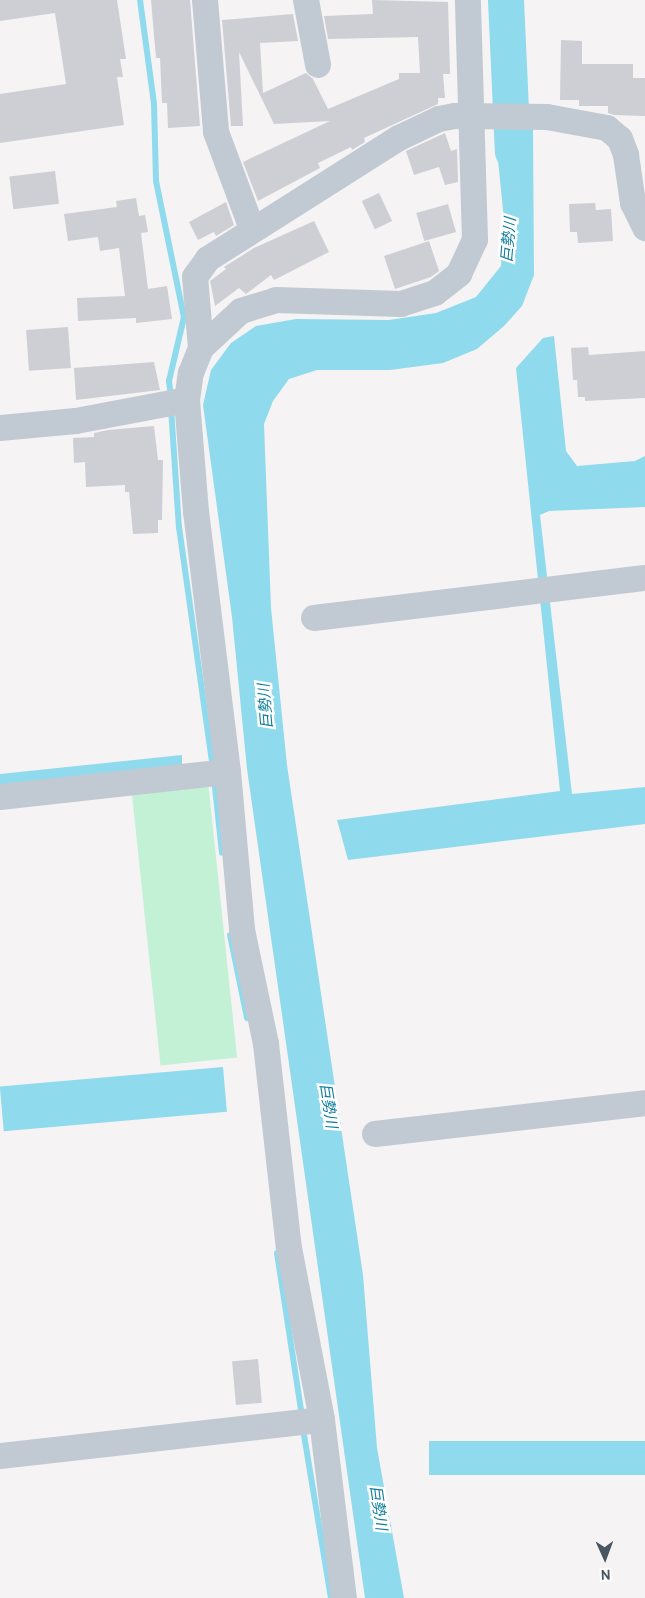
<!DOCTYPE html>
<meta charset="utf-8">
<style>
body{margin:0}
#map{position:relative;width:645px;height:1598px;overflow:hidden;background:#f5f3f3;font-family:Overpass,"Noto Sans JP",sans-serif}
div>[style]{position:absolute}
.green>*{inset:0;background:#c3f1d5;transform-origin:0 0}
.water>*{inset:0;background:#90daee;transform-origin:0 0}
.stream>*{height:6px;margin:-3px;padding:0 3px;transform-origin:3px;border-radius:3px;background:#90daee}
.river>*{height:36px;margin:-18px;padding:0 18px;transform-origin:18px;border-radius:18px;background:#90daee}
.building>*{inset:0;background:#cdcfd5;transform-origin:0 0}
.minor>*{height:26px;margin:-13px;padding:0 13px;transform-origin:13px;border-radius:13px;background:#c1cad2}
span{translate:-50% -50%;white-space:nowrap;text-align:center;line-height:1.15;-webkit-text-stroke:5px #fff;paint-order:stroke}
.water-label{font-size:15px;color:#0c7c9b;font-style:italic}
.north{position:absolute;left:580px;top:1533px;width:50px;height:50px;-webkit-text-stroke:4px #fff;paint-order:stroke;rotate:178deg;font-size:14px;font-weight:700;line-height:20px;text-align:center;color:#4a5661}
.north::after{content:'';display:block;margin:auto;width:18px;height:22px;background:#4a5661;clip-path:polygon(50% 0,100% 100%,50% 72%,0 100%)}
</style>
<div id="map">
<div class="green">
<div style="left:208px;top:781px;width:278px;height:77px;rotate:84deg"></div>
</div>
<div class="water">
<div style="clip-path:polygon(533px 128px,534px 275px,522px 306px,504px 326px,477px 349px,443px 363px,390px 370px,317px 370px,289px 379px,273px 401px,264px 424px,271px 608px,287px 765px,363px 1275px,377px 1448px,404px 1598px,365px 1598px,247px 769px,232px 617px,203px 405px,211px 370px,231px 343px,256px 326px,296px 319px,389px 320px,436px 313px,476px 297px,501px 266px,504px 220px,495px 130px)"></div>
<div style="clip-path:polygon(554px 336px,566px 451px,577px 466px,635px 461px,645px 456px,645px 507px,549px 511px,540px 515px,572px 794px,645px 787px,645px 824px,348px 860px,337px 820px,560px 791px,516px 368px,543px 338px)"></div>
<div style="clip-path:polygon(182px 755px,182px 765px,0 786px,0 774px)"></div>
<div style="left:223px;top:1067px;width:45px;height:224px;rotate:85deg"></div>
<div style="left:645px;top:1441px;width:34px;height:216px;rotate:90deg"></div>
</div>
<div class="stream">
<div style="left:140px;top:0;width:105px;rotate:82.3deg"></div>
<div style="left:154px;top:104px;width:77px;rotate:88.5deg"></div>
<div style="left:156px;top:181px;width:139px;rotate:78.4deg"></div>
<div style="left:184px;top:317px;width:66px;rotate:103.2deg"></div>
<div style="left:169px;top:381px;width:17px;rotate:83deg"></div>
<div style="left:171px;top:408px;width:119px;rotate:86.2deg"></div>
<div style="left:179px;top:527px;width:243px;rotate:82deg"></div>
<div style="left:214px;top:778px;width:75px;rotate:83.9deg"></div>
<div style="left:230px;top:935px;width:85px;rotate:78.4deg"></div>
<div style="left:277px;top:1253px;width:165px;rotate:81.3deg"></div>
<div style="left:303px;top:1429px;width:171px;rotate:80.6deg"></div>
</div>
<div class="river">
<div style="left:506px;top:0;width:152px;rotate:87.4deg"></div>
</div>
<div class="building">
<div style="clip-path:polygon(0 0,117px 0,126px 59px,120px 59px,123px 77px,117px 77px,124px 125px,0 143px,0 94px,66px 84px,55px 13px,0 21px)"></div>
<div style="clip-path:polygon(151px 0,190px 0,200px 126px,168px 128px,167px 103px,162px 103px,160px 58px,156px 58px)"></div>
<div style="clip-path:polygon(372px 0,448px 2px,450px 74px,443px 74px,445px 98px,438px 98px,438px 104px,364px 138px,365px 142px,352px 150px,351px 147px,318px 163px,320px 168px,258px 201px,243px 162px,330px 121px,274px 124px,239px 52px,243px 126px,231px 126px,222px 20px,293px 14px,298px 41px,260px 43px,263px 93px,306px 73px,313px 79px,328px 109px,399px 79px,399px 73px,420px 73px,418px 37px,328px 39px,324px 16px,373px 14px)"></div>
<div style="clip-path:polygon(561px 40px,582px 41px,582px 64px,633px 64px,633px 78px,645px 78px,645px 116px,614px 115px,608px 113px,608px 106px,579px 106px,579px 100px,560px 100px)"></div>
<div style="clip-path:polygon(445px 133px,451px 151px,457px 149px,458px 182px,445px 185px,439px 167px,414px 175px,406px 151px)"></div>
<div style="left:55px;top:171px;width:33px;height:46px;rotate:83deg"></div>
<div style="left:379px;top:193px;width:31px;height:19px;rotate:65deg"></div>
<div style="clip-path:polygon(136px 198px,139px 216px,145px 215px,148px 232px,141px 233px,148px 289px,167px 286px,172px 319px,136px 323px,136px 318px,78px 321px,77px 298px,125px 296px,119px 248px,100px 251px,98px 237px,68px 241px,64px 214px,117px 207px,116px 201px)"></div>
<div style="clip-path:polygon(226px 202px,234px 225px,216px 236px,214px 232px,198px 240px,189px 222px)"></div>
<div style="clip-path:polygon(595px 203px,596px 210px,611px 209px,613px 241px,578px 243px,577px 232px,570px 232px,569px 204px)"></div>
<div style="left:448px;top:204px;width:29px;height:33px;rotate:74deg"></div>
<div style="clip-path:polygon(314px 221px,329px 252px,274px 280px,271px 275px,246px 294px,239px 288px,215px 306px,210px 281px,226px 269px,224px 267px,254px 248px)"></div>
<div style="clip-path:polygon(429px 241px,439px 271px,431px 277px,395px 289px,384px 256px)"></div>
<div style="left:68px;top:327px;width:41px;height:42px;rotate:86deg"></div>
<div style="clip-path:polygon(588px 347px,589px 355px,645px 351px,645px 398px,585px 401px,585px 397px,578px 397px,577px 380px,573px 380px,571px 348px)"></div>
<div style="clip-path:polygon(154px 362px,160px 390px,76px 400px,74px 368px)"></div>
<div style="clip-path:polygon(154px 426px,158px 460px,163px 460px,162px 520px,158px 520px,158px 533px,133px 534px,129px 492px,125px 492px,125px 485px,86px 487px,85px 462px,74px 463px,73px 438px,94px 437px,94px 433px,108px 430px)"></div>
<div style="left:258px;top:1359px;width:44px;height:26px;rotate:85deg"></div>
</div>
<div class="minor">
<div style="left:205px;top:0;width:132px;rotate:85.2deg"></div>
<div style="left:216px;top:132px;width:103px;rotate:69.6deg"></div>
<div style="left:306px;top:0;width:66px;rotate:79.5deg"></div>
<div style="left:201px;top:348px;width:71px;rotate:-94.8deg"></div>
<div style="left:195px;top:277px;width:22px;rotate:-54deg"></div>
<div style="left:208px;top:259px;width:226px;rotate:-32.4deg"></div>
<div style="left:399px;top:138px;width:44px;rotate:-25.4deg"></div>
<div style="left:439px;top:119px;width:16px;rotate:-11deg"></div>
<div style="left:455px;top:116px;width:92px;rotate:0.6deg"></div>
<div style="left:547px;top:117px;width:61px;rotate:10.4deg"></div>
<div style="left:607px;top:128px;width:17px;rotate:40deg"></div>
<div style="left:620px;top:139px;width:17px;rotate:69deg"></div>
<div style="left:626px;top:155px;width:49px;rotate:81.7deg"></div>
<div style="left:633px;top:203px;width:28px;rotate:64deg"></div>
<div style="left:0;top:428px;width:76px;rotate:-5.3deg"></div>
<div style="left:76px;top:421px;width:113px;rotate:-10.7deg"></div>
<div style="left:314px;top:618px;width:333px;rotate:-6.9deg"></div>
<div style="left:228px;top:772px;width:159px;rotate:84.9deg"></div>
<div style="left:242px;top:930px;width:116px;rotate:78.1deg"></div>
<div style="left:266px;top:1044px;width:205px;rotate:83.6deg"></div>
<div style="left:289px;top:1248px;width:175px;rotate:79.1deg"></div>
<div style="left:322px;top:1420px;width:179px;rotate:83deg"></div>
<div style="left:0;top:797px;width:229px;rotate:-6.3deg"></div>
<div style="left:228px;top:772px;width:262px;rotate:-97deg"></div>
<div style="left:196px;top:512px;width:112px;rotate:-94.6deg"></div>
<div style="left:187px;top:400px;width:27px;rotate:-82deg"></div>
<div style="left:191px;top:373px;width:27px;rotate:-68deg"></div>
<div style="left:201px;top:348px;width:54px;rotate:-42.8deg"></div>
<div style="left:241px;top:311px;width:37px;rotate:-17deg"></div>
<div style="left:276px;top:300px;width:125px;rotate:1.8deg"></div>
<div style="left:401px;top:304px;width:36px;rotate:-18deg"></div>
<div style="left:435px;top:293px;width:31px;rotate:-38deg"></div>
<div style="left:459px;top:274px;width:38px;rotate:-65deg"></div>
<div style="left:475px;top:240px;width:240px;rotate:-91.7deg"></div>
<div style="left:375px;top:1134px;width:272px;rotate:-6.5deg"></div>
<div style="left:0;top:1456px;width:324px;rotate:-6.4deg"></div>
</div>
<div class="water-label">
<span style="left:510px;top:240px;rotate:-85deg">巨勢川</span>
<span style="left:267px;top:706px;rotate:-95deg">巨勢川</span>
<span style="left:327px;top:1106px;rotate:81deg">巨勢川</span>
<span style="left:377px;top:1508px;rotate:82deg">巨勢川</span>
</div>
<div class="north">N</div>
</div>
